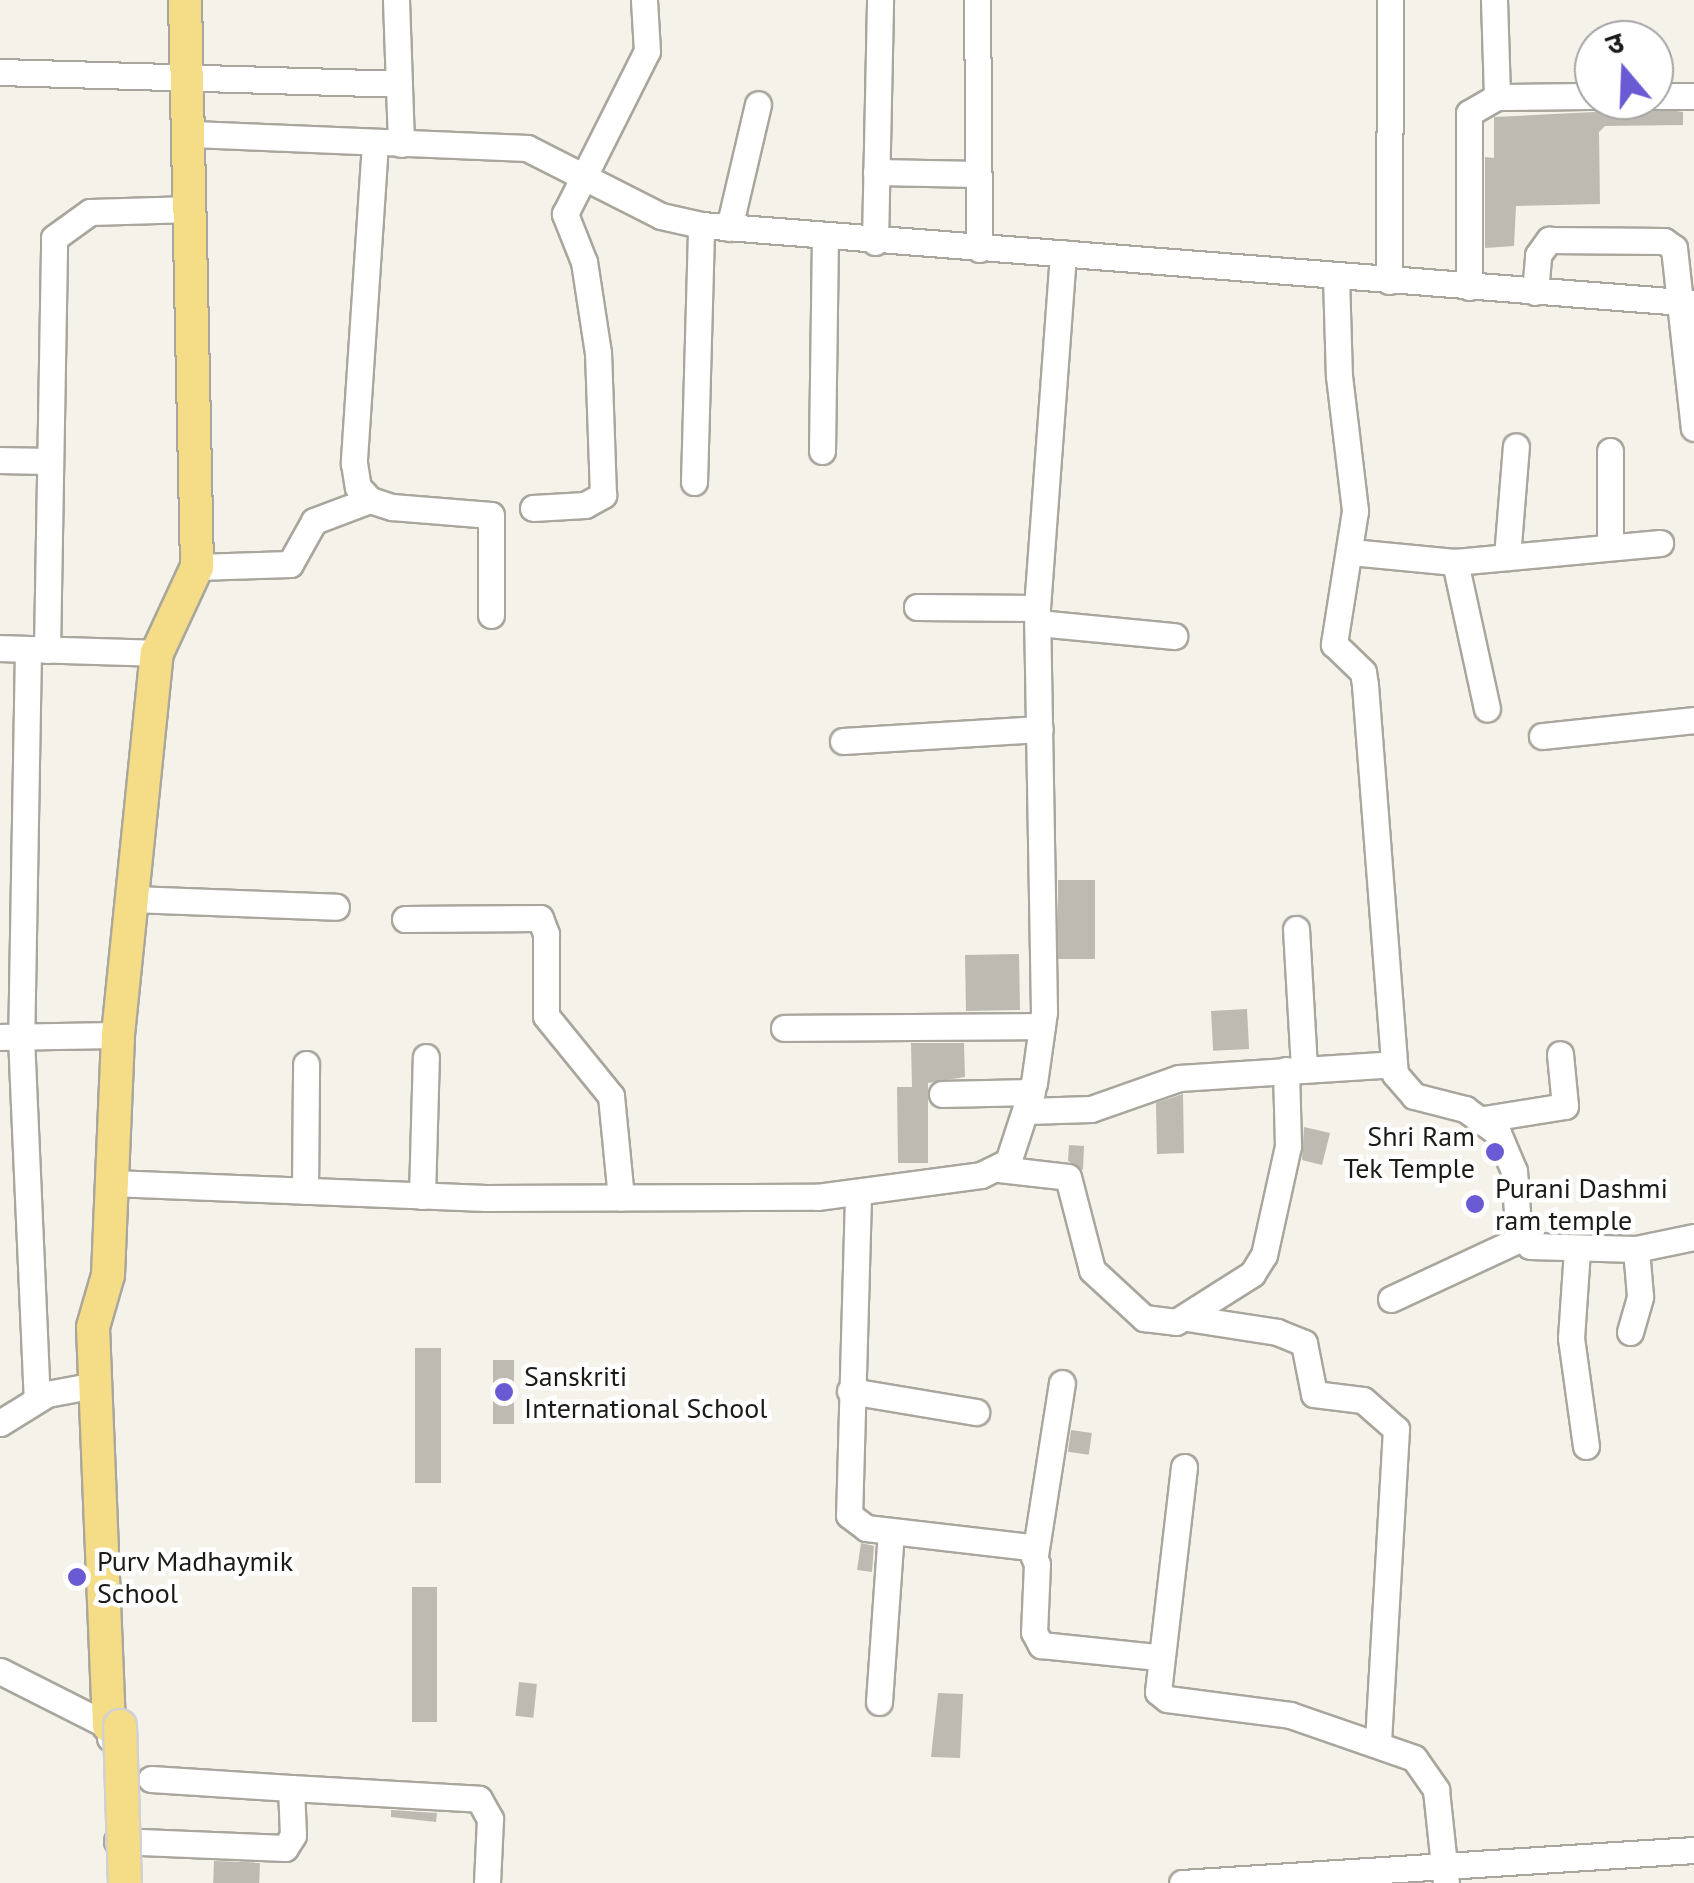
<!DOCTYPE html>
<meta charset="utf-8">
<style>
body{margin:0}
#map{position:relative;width:1694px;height:1883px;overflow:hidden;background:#f5f2e9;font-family:"PT Sans","Noto Sans Devanagari",sans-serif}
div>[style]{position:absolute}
.building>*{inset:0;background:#bdbab1;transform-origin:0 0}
.roads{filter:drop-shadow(2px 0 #a9a69d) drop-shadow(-2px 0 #a9a69d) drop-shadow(0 2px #a9a69d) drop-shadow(0 -2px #a9a69d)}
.minor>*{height:25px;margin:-12.5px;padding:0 12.5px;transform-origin:12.5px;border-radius:12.5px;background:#fff}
.major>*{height:32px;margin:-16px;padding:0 16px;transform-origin:16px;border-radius:16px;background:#f5dc86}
.bridges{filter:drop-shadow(2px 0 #d2d1d1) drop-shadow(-2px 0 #d2d1d1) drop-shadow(0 2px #d2d1d1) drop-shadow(0 -2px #d2d1d1)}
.major-bridge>*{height:32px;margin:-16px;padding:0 16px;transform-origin:16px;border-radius:16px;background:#f5dc86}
.dots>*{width:28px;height:28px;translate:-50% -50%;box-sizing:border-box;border:5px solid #fff;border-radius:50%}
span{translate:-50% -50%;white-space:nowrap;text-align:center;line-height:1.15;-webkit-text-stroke:9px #fff;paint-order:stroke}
.poi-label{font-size:28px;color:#1c1b18}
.right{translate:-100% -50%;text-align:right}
.left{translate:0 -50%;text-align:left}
.north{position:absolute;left:1574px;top:20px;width:100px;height:100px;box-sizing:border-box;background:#fff;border:2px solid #a4a4a3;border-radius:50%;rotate:341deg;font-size:28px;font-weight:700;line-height:40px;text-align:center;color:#1c1b18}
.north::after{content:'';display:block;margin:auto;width:35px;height:45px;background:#6a5ad4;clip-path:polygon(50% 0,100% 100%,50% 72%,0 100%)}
</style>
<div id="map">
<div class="building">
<div style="clip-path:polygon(1609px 101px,1683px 112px,1683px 125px,1605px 126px,1599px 132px,1600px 204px,1516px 206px,1514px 246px,1485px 248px,1485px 157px,1494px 158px,1494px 117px,1594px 112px)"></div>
<div style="left:1095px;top:880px;width:79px;height:37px;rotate:90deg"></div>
<div style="left:1019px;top:954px;width:56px;height:54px;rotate:89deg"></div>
<div style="left:1247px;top:1009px;width:40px;height:36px;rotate:87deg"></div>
<div style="clip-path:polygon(911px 1043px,964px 1043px,965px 1077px,928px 1083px,928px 1163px,898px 1163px,897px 1087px,912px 1087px)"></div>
<div style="clip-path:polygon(1183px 1094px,1184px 1153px,1157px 1154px,1156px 1103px)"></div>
<div style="clip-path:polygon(1304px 1127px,1330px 1133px,1322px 1165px,1302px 1160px)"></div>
<div style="clip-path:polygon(1069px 1145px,1084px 1146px,1083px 1170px,1068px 1161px)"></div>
<div style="left:415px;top:1348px;width:26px;height:135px"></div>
<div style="left:493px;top:1360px;width:21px;height:64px"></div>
<div style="left:1071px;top:1430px;width:21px;height:22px;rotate:8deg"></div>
<div style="clip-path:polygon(861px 1543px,874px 1546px,872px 1572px,857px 1570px)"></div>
<div style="left:412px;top:1587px;width:25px;height:135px"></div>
<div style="left:519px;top:1682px;width:18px;height:34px;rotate:6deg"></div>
<div style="clip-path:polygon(938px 1693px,963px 1694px,960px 1758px,931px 1757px)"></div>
<div style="clip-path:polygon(391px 1810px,437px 1813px,436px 1822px,391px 1817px)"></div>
<div style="left:214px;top:1861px;width:46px;height:22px;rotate:2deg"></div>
</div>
<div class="roads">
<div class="minor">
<div style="left:396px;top:0;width:144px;rotate:88deg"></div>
<div style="left:977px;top:0;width:249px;rotate:89.5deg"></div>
<div style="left:1494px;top:0;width:97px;rotate:88.2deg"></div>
<div style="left:0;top:72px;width:399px;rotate:1.7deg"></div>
<div style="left:1654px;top:96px;width:40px"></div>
<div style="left:193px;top:134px;width:334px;rotate:2.4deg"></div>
<div style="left:527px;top:148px;width:150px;rotate:26.9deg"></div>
<div style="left:661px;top:216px;width:41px;rotate:12.7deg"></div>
<div style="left:701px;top:225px;width:996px;rotate:4.49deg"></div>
<div style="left:375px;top:143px;width:321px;rotate:93.8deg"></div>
<div style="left:354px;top:463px;width:24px;rotate:81deg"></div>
<div style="left:358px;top:487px;width:18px;rotate:47deg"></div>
<div style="left:370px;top:500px;width:23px;rotate:18deg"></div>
<div style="left:392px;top:507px;width:99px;rotate:4.6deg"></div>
<div style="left:491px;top:515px;width:100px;rotate:90deg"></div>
<div style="left:876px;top:172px;width:102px;rotate:1.1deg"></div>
<div style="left:729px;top:228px;width:127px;rotate:-76.8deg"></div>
<div style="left:875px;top:242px;width:242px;rotate:-88.8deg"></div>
<div style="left:1336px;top:277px;width:99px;rotate:88.3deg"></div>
<div style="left:1339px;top:376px;width:136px;rotate:83.2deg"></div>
<div style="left:1355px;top:511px;width:135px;rotate:99deg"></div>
<div style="left:1334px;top:644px;width:40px;rotate:44deg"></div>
<div style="left:1363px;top:672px;width:13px;rotate:81deg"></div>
<div style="left:1365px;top:685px;width:390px;rotate:85.6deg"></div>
<div style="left:1395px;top:1074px;width:29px;rotate:49deg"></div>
<div style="left:1414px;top:1096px;width:53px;rotate:14.3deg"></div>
<div style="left:1465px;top:1109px;width:41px;rotate:36deg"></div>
<div style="left:1498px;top:1133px;width:41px;rotate:67.2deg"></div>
<div style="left:1514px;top:1171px;width:55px;rotate:85.8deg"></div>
<div style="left:1518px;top:1226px;width:23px;rotate:59deg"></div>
<div style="left:1530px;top:1246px;width:106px;rotate:1.6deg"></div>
<div style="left:1636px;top:1249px;width:59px;rotate:-11.7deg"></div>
<div style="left:1389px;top:281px;width:281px;rotate:-89.8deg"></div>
<div style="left:1469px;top:287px;width:174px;rotate:-90deg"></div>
<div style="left:1469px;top:113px;width:32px;rotate:-30deg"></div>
<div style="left:1497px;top:97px;width:97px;rotate:-0.6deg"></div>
<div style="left:1535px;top:292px;width:37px;rotate:-85deg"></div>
<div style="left:1538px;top:255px;width:19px;rotate:-54deg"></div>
<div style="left:1549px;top:240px;width:115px;rotate:0.5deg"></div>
<div style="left:1664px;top:241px;width:12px;rotate:35deg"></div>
<div style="left:1674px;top:248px;width:181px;rotate:83.7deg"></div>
<div style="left:822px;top:451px;width:213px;rotate:-89.2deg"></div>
<div style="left:0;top:460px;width:49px;rotate:1.2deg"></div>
<div style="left:694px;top:482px;width:257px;rotate:-88.4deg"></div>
<div style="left:533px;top:508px;width:52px;rotate:-3.3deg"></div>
<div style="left:585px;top:505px;width:21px;rotate:-29deg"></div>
<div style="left:603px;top:495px;width:142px;rotate:-92deg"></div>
<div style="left:598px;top:353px;width:92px;rotate:-98.7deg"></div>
<div style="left:584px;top:262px;width:52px;rotate:-111.6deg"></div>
<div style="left:565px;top:214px;width:182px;rotate:-63.3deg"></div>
<div style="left:647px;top:51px;width:51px;rotate:-93.4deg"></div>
<div style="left:1610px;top:547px;width:96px;rotate:-90deg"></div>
<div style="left:1351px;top:552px;width:104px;rotate:5.5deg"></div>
<div style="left:1455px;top:562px;width:206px;rotate:-5.3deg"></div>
<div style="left:1507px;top:557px;width:111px;rotate:-85.4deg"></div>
<div style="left:1455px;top:562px;width:150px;rotate:77.7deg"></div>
<div style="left:197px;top:567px;width:93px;rotate:-1.8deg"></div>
<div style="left:290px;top:564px;width:49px;rotate:-60.8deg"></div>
<div style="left:314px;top:521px;width:60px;rotate:-20.6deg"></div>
<div style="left:917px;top:607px;width:120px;rotate:0.5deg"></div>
<div style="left:1038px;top:623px;width:137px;rotate:5.5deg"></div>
<div style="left:0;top:648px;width:157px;rotate:1.8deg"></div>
<div style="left:28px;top:649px;width:388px;rotate:91deg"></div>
<div style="left:21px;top:1037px;width:362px;rotate:87.5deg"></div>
<div style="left:47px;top:650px;width:412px;rotate:-89deg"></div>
<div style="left:54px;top:238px;width:44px;rotate:-35.8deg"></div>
<div style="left:90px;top:212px;width:102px;rotate:-1.7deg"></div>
<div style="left:1542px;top:736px;width:153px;rotate:-6deg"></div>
<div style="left:843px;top:741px;width:197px;rotate:-3.5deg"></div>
<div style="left:132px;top:899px;width:204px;rotate:2.2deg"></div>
<div style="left:405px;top:919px;width:135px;rotate:-0.4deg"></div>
<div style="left:540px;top:918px;width:17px;rotate:69deg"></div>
<div style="left:546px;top:934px;width:82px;rotate:90deg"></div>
<div style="left:546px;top:1016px;width:103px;rotate:50.9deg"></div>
<div style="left:611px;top:1096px;width:102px;rotate:84.4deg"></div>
<div style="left:1296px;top:929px;width:140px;rotate:86.7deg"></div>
<div style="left:784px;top:1028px;width:258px;rotate:-0.4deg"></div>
<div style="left:0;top:1037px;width:118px;rotate:-1deg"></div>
<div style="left:942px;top:1094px;width:90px;rotate:-1.3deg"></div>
<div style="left:1027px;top:1111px;width:64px;rotate:-1.8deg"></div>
<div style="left:1091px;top:1109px;width:93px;rotate:-19.4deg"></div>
<div style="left:1179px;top:1078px;width:214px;rotate:-3.7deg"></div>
<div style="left:1484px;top:1119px;width:82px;rotate:-9.1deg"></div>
<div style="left:1565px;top:1106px;width:52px;rotate:-95.5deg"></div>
<div style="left:999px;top:1169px;width:69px;rotate:6.6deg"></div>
<div style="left:1068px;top:1177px;width:96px;rotate:75.5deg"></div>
<div style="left:1092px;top:1270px;width:71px;rotate:42.7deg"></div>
<div style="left:1144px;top:1318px;width:32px;rotate:7deg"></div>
<div style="left:1176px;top:1322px;width:90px;rotate:-32.3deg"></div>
<div style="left:1252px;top:1274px;width:22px;rotate:-58deg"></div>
<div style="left:1264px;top:1255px;width:112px;rotate:-77.6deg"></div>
<div style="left:1288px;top:1146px;width:76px;rotate:-91.5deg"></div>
<div style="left:112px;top:1183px;width:374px;rotate:2.3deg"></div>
<div style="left:486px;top:1198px;width:331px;rotate:-0.2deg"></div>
<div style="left:817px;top:1197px;width:165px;rotate:-7.6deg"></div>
<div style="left:981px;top:1175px;width:30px;rotate:-26deg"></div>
<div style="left:1008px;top:1162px;width:83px;rotate:-71.8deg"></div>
<div style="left:1034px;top:1083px;width:72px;rotate:-82deg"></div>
<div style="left:1044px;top:1012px;width:404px;rotate:-91deg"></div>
<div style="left:1037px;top:608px;width:356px;rotate:-85.8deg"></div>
<div style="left:305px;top:1191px;width:127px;rotate:-89.5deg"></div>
<div style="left:422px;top:1196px;width:139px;rotate:-88.4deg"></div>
<div style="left:858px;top:1196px;width:319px;rotate:91.6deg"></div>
<div style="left:849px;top:1515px;width:21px;rotate:37deg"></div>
<div style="left:866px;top:1528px;width:165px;rotate:6.6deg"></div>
<div style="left:1030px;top:1547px;width:18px;rotate:68deg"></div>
<div style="left:1037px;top:1564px;width:68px;rotate:92.5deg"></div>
<div style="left:1034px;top:1632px;width:15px;rotate:62deg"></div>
<div style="left:1041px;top:1645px;width:118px;rotate:5.9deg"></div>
<div style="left:1577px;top:1250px;width:88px;rotate:93.9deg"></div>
<div style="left:1571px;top:1338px;width:109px;rotate:82.1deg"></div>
<div style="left:1391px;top:1299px;width:145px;rotate:-25deg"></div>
<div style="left:1187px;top:1318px;width:91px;rotate:8.8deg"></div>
<div style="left:1277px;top:1332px;width:29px;rotate:22deg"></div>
<div style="left:1304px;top:1343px;width:52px;rotate:78.9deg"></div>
<div style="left:1314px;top:1394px;width:49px;rotate:7deg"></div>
<div style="left:1363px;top:1400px;width:44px;rotate:41.3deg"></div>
<div style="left:1396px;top:1429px;width:314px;rotate:93.3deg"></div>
<div style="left:1630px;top:1332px;width:37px;rotate:-74deg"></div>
<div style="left:1640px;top:1296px;width:47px;rotate:-94.9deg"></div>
<div style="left:850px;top:1391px;width:128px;rotate:9.5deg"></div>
<div style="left:0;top:1423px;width:55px;rotate:-31.7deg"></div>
<div style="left:47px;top:1394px;width:49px;rotate:-10.6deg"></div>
<div style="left:1184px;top:1467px;width:226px;rotate:96.6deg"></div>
<div style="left:1158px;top:1692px;width:11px;rotate:38deg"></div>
<div style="left:1167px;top:1699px;width:124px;rotate:7.4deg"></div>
<div style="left:1290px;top:1715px;width:131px;rotate:19.1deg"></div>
<div style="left:1414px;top:1758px;width:39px;rotate:55deg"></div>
<div style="left:1436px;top:1790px;width:94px;rotate:83.9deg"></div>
<div style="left:1035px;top:1555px;width:174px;rotate:-81.1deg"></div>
<div style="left:0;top:1671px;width:122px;rotate:26.8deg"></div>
<div style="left:109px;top:1726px;width:12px;rotate:85deg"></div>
<div style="left:879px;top:1702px;width:171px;rotate:-86deg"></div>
<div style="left:151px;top:1779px;width:140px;rotate:3.7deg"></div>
<div style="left:117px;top:1841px;width:168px;rotate:2.4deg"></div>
<div style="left:285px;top:1848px;width:15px;rotate:-58deg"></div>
<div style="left:293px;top:1835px;width:47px;rotate:-92.4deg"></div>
<div style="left:291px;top:1788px;width:188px;rotate:3.3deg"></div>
<div style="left:479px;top:1799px;width:23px;rotate:61deg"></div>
<div style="left:490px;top:1819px;width:64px;rotate:92.7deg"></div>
<div style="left:1182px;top:1883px;width:513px;rotate:-3.69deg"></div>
</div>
<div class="major">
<div style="left:109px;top:1726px;width:399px;rotate:-92.3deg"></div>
<div style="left:93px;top:1327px;width:54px;rotate:-73.9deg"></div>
<div style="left:108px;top:1275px;width:240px;rotate:-87.6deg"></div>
<div style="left:118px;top:1035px;width:384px;rotate:-84.2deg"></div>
<div style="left:157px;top:653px;width:95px;rotate:-65.1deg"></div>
<div style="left:197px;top:567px;width:567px;rotate:-91.21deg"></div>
</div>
</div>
<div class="bridges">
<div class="major-bridge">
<div style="left:120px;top:1726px;width:157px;rotate:88.2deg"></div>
</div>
</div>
<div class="dots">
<div style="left:1495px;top:1152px;background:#6a5ad4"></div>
<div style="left:1475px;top:1204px;background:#6a5ad4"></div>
<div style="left:504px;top:1392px;background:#6a5ad4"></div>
<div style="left:77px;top:1577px;background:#6a5ad4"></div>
</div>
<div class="poi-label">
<span class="right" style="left:1475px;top:1152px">Shri Ram<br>Tek Temple</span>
<span class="left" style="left:1495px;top:1204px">Purani Dashmi<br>ram temple</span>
<span class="left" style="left:524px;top:1392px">Sanskriti<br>International School</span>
<span class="left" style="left:97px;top:1577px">Purv Madhaymik<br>School</span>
</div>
<div class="north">उ</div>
</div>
